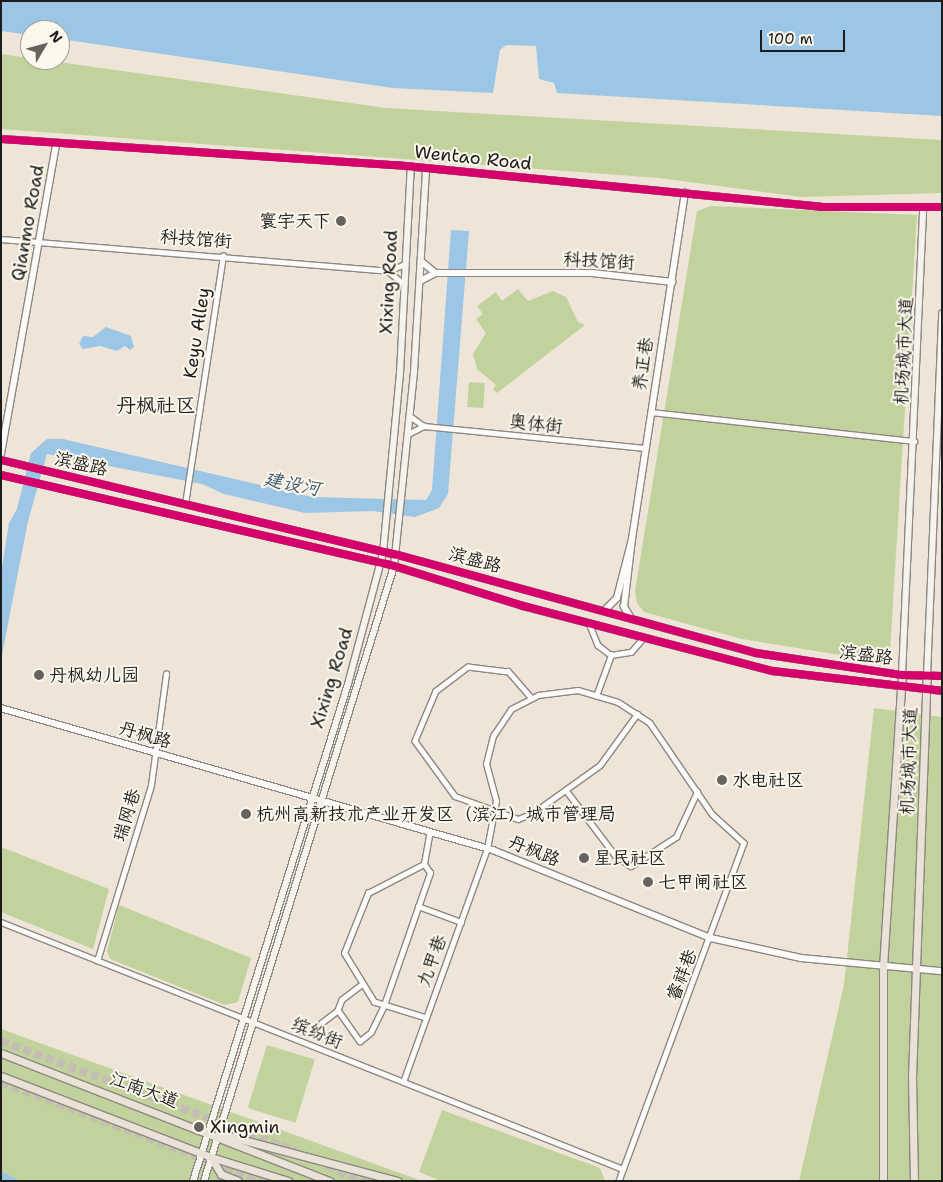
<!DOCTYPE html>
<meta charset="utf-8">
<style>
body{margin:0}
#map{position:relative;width:943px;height:1182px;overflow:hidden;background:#eee5d8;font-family:"Shantell Sans","LXGW WenKai TC",sans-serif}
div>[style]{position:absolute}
.green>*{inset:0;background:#c1d29d;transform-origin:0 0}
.water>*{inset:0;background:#9bc6e6}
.trunk-tunnel>*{height:8px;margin-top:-4px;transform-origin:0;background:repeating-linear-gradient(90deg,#c4bdb2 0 8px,transparent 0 12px)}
.roads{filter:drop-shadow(1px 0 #8c8781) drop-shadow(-1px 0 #8c8781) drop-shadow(0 1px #8c8781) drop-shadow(0 -1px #8c8781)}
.minor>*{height:4.5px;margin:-2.25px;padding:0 2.25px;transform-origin:2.25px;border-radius:2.25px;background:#fcfbf9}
.tertiary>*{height:5.5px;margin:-2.75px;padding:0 2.75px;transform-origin:2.75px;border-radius:2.75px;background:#fcfbf9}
.secondary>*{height:6px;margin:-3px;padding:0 3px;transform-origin:3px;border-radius:3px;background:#f6f2ec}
.primary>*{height:7px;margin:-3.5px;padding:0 3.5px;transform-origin:3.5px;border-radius:3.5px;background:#ebe2d7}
.cycleway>*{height:8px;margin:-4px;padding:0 4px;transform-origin:4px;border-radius:4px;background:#d6006c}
.dots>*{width:14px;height:14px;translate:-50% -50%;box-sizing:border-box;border:2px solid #fbf7ec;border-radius:50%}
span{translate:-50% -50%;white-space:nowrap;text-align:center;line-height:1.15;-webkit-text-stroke:4px #fbf7ec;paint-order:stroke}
.street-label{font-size:18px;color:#1c1c1c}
.poi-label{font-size:18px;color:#1c1c1c}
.right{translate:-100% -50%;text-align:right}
.left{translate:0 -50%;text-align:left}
.water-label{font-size:19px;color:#415b6f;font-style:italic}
.quarter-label{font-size:20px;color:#1c1c1c}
.frame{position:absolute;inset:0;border:2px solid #1c1c1c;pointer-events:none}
.north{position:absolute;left:20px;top:20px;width:50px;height:50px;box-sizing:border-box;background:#fbf7ec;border:1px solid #a29f99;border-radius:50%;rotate:53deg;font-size:14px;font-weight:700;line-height:20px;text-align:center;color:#1c1c1c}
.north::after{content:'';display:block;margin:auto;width:18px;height:22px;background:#66625e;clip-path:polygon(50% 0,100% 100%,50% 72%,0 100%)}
.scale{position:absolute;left:760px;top:30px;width:85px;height:22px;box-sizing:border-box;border:2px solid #1c1c1c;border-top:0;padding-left:6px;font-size:15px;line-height:18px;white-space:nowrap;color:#1c1c1c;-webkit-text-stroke:4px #fbf7ec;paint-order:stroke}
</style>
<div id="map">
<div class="green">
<div style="clip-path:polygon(1px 54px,386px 108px,942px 140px,942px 193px,801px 197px,659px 178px,1px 129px)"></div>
<div style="clip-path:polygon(711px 206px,917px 215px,890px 651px,883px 662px,742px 639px,644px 612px,637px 603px,635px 591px,697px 211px)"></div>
<div style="clip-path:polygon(518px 289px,528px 301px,553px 291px,566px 297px,578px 322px,585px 325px,497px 393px,493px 389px,496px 385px,477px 369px,473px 354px,486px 333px,476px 319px,483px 314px,477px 306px,496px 292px,502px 301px)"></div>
<div style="left:469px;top:382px;width:16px;height:25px;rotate:4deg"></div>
<div style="clip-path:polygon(874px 708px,942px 717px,942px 1181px,799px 1181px,844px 985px)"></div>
<div style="clip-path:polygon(1px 847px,109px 889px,93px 949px,1px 912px)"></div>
<div style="clip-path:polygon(119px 905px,251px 958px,238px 1002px,225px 1005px,110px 959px,107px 951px)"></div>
<div style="clip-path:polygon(1px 1029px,422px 1181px,7px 1181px,1px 1178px)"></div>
<div style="left:267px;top:1045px;width:50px;height:66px;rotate:17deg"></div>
<div style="clip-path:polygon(442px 1110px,600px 1168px,605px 1181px,441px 1181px,419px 1172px)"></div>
</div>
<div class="water">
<div style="clip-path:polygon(1px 1px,942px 1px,942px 116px,557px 93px,554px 83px,539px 79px,536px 46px,506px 45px,500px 50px,493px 93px,393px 88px,60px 39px,60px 30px,30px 30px,30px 35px,1px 31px)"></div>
<div style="clip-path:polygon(451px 230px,469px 231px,448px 494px,439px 508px,415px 517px,373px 511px,305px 513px,224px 494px,202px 484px,47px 454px,28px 521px,1px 660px,1px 573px,9px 523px,17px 509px,31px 453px,47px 439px,63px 439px,312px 497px,426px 500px,432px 490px)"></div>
<div style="clip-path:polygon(106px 327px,131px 336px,134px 347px,130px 350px,125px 346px,117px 351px,100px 346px,83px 349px,79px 344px,83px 336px,93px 337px)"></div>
<div style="clip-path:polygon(1px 1171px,21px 1181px,1px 1181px)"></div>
</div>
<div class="trunk-tunnel">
<div style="left:1px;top:1041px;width:315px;rotate:20.4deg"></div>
<div style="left:1px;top:1082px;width:278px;rotate:20.8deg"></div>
<div style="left:328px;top:1165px;width:32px;rotate:30deg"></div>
<div style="left:339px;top:1168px;width:35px;rotate:22deg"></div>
</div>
<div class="roads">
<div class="minor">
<div style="left:1px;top:239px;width:388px;rotate:4.7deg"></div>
<div style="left:388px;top:271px;width:18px;rotate:-22deg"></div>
<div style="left:388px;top:271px;width:21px;rotate:39deg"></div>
<div style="left:651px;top:412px;width:265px;rotate:6.3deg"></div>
<div style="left:410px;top:416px;width:17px;rotate:36deg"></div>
<div style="left:424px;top:426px;width:222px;rotate:5.7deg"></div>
<div style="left:408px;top:434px;width:18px;rotate:-27deg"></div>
<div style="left:185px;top:504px;width:251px;rotate:-81.3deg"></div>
<div style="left:589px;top:623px;width:24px;rotate:68deg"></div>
<div style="left:598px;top:645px;width:16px;rotate:38deg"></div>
<div style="left:611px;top:655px;width:20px;rotate:-9deg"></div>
<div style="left:631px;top:652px;width:18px;rotate:-49deg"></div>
<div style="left:596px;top:696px;width:44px;rotate:-69.9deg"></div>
<div style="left:531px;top:698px;width:35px;rotate:-131deg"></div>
<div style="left:508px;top:672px;width:40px;rotate:-172.9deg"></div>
<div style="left:468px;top:667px;width:40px;rotate:143deg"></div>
<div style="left:436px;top:691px;width:54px;rotate:112.8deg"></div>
<div style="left:415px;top:741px;width:68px;rotate:54deg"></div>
<div style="left:455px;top:796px;width:67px;rotate:20.1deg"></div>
<div style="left:518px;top:819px;width:16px;rotate:-22deg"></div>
<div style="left:533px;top:813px;width:82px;rotate:-35.6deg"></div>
<div style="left:600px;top:765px;width:63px;rotate:-54deg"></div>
<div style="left:566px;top:790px;width:81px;rotate:53deg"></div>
<div style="left:615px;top:855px;width:19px;rotate:35deg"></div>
<div style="left:631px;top:866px;width:54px;rotate:-32.8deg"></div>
<div style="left:676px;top:837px;width:50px;rotate:-65deg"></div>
<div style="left:418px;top:906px;width:46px;rotate:20.4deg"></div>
<div style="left:1px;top:922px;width:669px;rotate:21.66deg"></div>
<div style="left:97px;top:961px;width:184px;rotate:-72.9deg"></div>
<div style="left:151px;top:785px;width:112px;rotate:-82.3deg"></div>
<div style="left:363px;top:984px;width:26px;rotate:143deg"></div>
<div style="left:342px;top:1000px;width:11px;rotate:112deg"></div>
<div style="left:338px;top:1010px;width:38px;rotate:55deg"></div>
<div style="left:360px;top:1041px;width:14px;rotate:-39deg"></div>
<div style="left:371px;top:1032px;width:30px;rotate:-64deg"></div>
<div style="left:384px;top:1005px;width:140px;rotate:-70.8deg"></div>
<div style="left:430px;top:873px;width:11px;rotate:-124deg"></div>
<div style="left:426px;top:1018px;width:54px;rotate:-162.9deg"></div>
<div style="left:374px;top:1002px;width:57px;rotate:-121.5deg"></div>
<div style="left:344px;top:953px;width:65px;rotate:-68.2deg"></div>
<div style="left:368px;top:893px;width:63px;rotate:-27.4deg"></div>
<div style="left:424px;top:864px;width:29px;rotate:-80deg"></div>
<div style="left:321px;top:1023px;width:21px;rotate:-37deg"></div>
<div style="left:403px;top:1082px;width:248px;rotate:-70.2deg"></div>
<div style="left:487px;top:849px;width:49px;rotate:-79.4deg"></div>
<div style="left:496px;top:801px;width:38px;rotate:-105deg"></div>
<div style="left:486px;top:764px;width:29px;rotate:-76deg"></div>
<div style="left:493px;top:736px;width:32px;rotate:-56deg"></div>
<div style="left:511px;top:709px;width:30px;rotate:-27deg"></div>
<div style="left:538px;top:695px;width:40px;rotate:-7.1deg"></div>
<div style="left:578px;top:690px;width:42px;rotate:16.7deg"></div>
<div style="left:618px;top:702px;width:38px;rotate:33deg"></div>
<div style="left:650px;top:723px;width:110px;rotate:55.7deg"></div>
<div style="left:712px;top:814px;width:43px;rotate:42.2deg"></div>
<div style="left:744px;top:843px;width:360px;rotate:110.3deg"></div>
</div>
<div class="tertiary">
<div style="left:421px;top:261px;width:19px;rotate:39deg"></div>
<div style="left:420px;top:281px;width:18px;rotate:-27deg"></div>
<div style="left:436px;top:273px;width:156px"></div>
<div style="left:592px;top:273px;width:81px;rotate:6.4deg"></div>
<div style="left:1px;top:454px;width:314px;rotate:-79.9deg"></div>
<div style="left:604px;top:611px;width:18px;rotate:-45deg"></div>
<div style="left:617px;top:598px;width:61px;rotate:-75.7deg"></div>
<div style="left:632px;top:539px;width:350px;rotate:-81.3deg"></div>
<div style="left:630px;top:617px;width:12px;rotate:-121deg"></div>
<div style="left:624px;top:607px;width:68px;rotate:-83.3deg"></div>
<div style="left:1px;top:708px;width:512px;rotate:16.1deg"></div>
<div style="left:493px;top:850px;width:235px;rotate:22deg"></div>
<div style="left:711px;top:938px;width:92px;rotate:12.5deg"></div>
<div style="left:801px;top:958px;width:142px;rotate:5.3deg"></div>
</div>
<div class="secondary">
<div style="left:1px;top:139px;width:395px;rotate:3.8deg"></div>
<div style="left:395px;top:165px;width:428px;rotate:5.6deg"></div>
<div style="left:821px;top:207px;width:121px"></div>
<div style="left:1px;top:460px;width:404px;rotate:13.5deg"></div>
<div style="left:394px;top:554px;width:375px;rotate:15.3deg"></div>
<div style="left:756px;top:653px;width:148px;rotate:8.6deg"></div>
<div style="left:902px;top:675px;width:40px;rotate:1.4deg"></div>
<div style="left:1px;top:475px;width:403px;rotate:13deg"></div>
<div style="left:394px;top:566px;width:135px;rotate:17.2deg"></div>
<div style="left:523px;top:606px;width:258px;rotate:14.6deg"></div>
<div style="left:773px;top:671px;width:170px;rotate:6.7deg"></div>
<div style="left:902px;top:675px;width:468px;rotate:-87.4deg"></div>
<div style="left:927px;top:676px;width:363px;rotate:-87.6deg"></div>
<div style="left:193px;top:1181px;width:521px;rotate:-72.68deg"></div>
<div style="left:348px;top:684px;width:136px;rotate:-75deg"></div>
<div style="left:383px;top:553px;width:181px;rotate:-84.6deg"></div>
<div style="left:400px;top:373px;width:207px;rotate:-87deg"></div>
<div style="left:204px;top:1181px;width:644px;rotate:-72.83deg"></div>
<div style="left:394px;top:566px;width:195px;rotate:-84.1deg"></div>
<div style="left:414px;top:372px;width:204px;rotate:-86.6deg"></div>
</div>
<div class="primary">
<div style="left:1px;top:1053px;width:353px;rotate:21.3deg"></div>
<div style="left:1px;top:1076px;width:225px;rotate:21.1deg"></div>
<div style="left:211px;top:1157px;width:81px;rotate:17.3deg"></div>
<div style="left:221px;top:1134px;width:183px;rotate:14.9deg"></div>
<div style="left:211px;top:1157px;width:20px;rotate:60deg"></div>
<div style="left:221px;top:1174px;width:18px;rotate:22deg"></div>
<div style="left:883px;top:1181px;width:214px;rotate:-90deg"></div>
<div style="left:883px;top:967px;width:293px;rotate:-86.3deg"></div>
<div style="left:914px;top:1181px;width:104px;rotate:-91.1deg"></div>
<div style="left:912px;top:1077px;width:401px;rotate:-87.9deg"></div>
</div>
</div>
<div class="cycleway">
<div style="left:1px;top:139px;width:395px;rotate:3.8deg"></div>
<div style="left:395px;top:165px;width:428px;rotate:5.6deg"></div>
<div style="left:821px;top:207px;width:121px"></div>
<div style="left:1px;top:460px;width:404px;rotate:13.5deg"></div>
<div style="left:394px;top:554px;width:375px;rotate:15.3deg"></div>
<div style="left:756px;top:653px;width:148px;rotate:8.6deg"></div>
<div style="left:902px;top:675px;width:40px;rotate:1.4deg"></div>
<div style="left:1px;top:475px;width:403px;rotate:13deg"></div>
<div style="left:394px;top:566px;width:135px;rotate:17.2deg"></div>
<div style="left:523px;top:606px;width:258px;rotate:14.6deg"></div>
<div style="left:773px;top:671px;width:170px;rotate:6.7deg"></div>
</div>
<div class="dots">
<div style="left:341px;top:221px;background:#66625e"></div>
<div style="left:39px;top:675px;background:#66625e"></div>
<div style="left:722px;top:780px;background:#66625e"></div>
<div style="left:246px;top:814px;background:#66625e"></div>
<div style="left:584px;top:858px;background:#66625e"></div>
<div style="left:648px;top:882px;background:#66625e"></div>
<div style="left:199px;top:1127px;background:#66625e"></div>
</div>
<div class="street-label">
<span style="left:473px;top:158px;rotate:6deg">Wentao Road</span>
<span style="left:28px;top:223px;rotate:-80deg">Qianmo Road</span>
<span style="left:196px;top:239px;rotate:4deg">科技馆街</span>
<span style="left:599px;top:261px;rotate:3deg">科技馆街</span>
<span style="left:389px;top:282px;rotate:-87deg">Xixing Road</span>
<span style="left:197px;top:333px;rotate:-81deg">Keyu Alley</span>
<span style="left:904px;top:351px;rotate:-87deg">机场城市大道</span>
<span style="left:643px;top:364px;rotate:-81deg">养正巷</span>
<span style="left:536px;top:424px;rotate:6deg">奥体街</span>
<span style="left:81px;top:464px;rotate:13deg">滨盛路</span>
<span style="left:475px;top:560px;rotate:15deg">滨盛路</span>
<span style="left:866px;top:655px;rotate:7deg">滨盛路</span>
<span style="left:332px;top:678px;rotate:-73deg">Xixing Road</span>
<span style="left:145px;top:735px;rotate:16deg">丹枫路</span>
<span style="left:909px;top:761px;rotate:-88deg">机场城市大道</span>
<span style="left:127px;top:815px;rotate:-73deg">瑞网巷</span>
<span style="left:534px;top:851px;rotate:22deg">丹枫路</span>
<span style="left:432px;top:961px;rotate:-70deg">九甲巷</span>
<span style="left:682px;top:975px;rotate:-69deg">睿祥巷</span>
<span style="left:317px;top:1033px;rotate:22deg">缤纷街</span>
<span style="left:144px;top:1090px;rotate:20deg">江南大道</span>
</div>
<div class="poi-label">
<span class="right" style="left:331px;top:221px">寰宇天下</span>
<span class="left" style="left:49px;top:675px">丹枫幼儿园</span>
<span class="left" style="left:732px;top:780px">水电社区</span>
<span class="left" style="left:256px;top:814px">杭州高新技术产业开发区（滨江）城市管理局</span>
<span class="left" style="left:594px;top:858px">星民社区</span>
<span class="left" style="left:658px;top:882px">七甲闸社区</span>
<span class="left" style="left:210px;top:1127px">Xingmin</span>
</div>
<div class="water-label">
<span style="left:292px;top:484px;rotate:11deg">建设河</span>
</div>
<div class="quarter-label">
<span style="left:156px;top:405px">丹枫社区</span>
</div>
<div class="frame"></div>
<div class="north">N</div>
<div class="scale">100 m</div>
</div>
